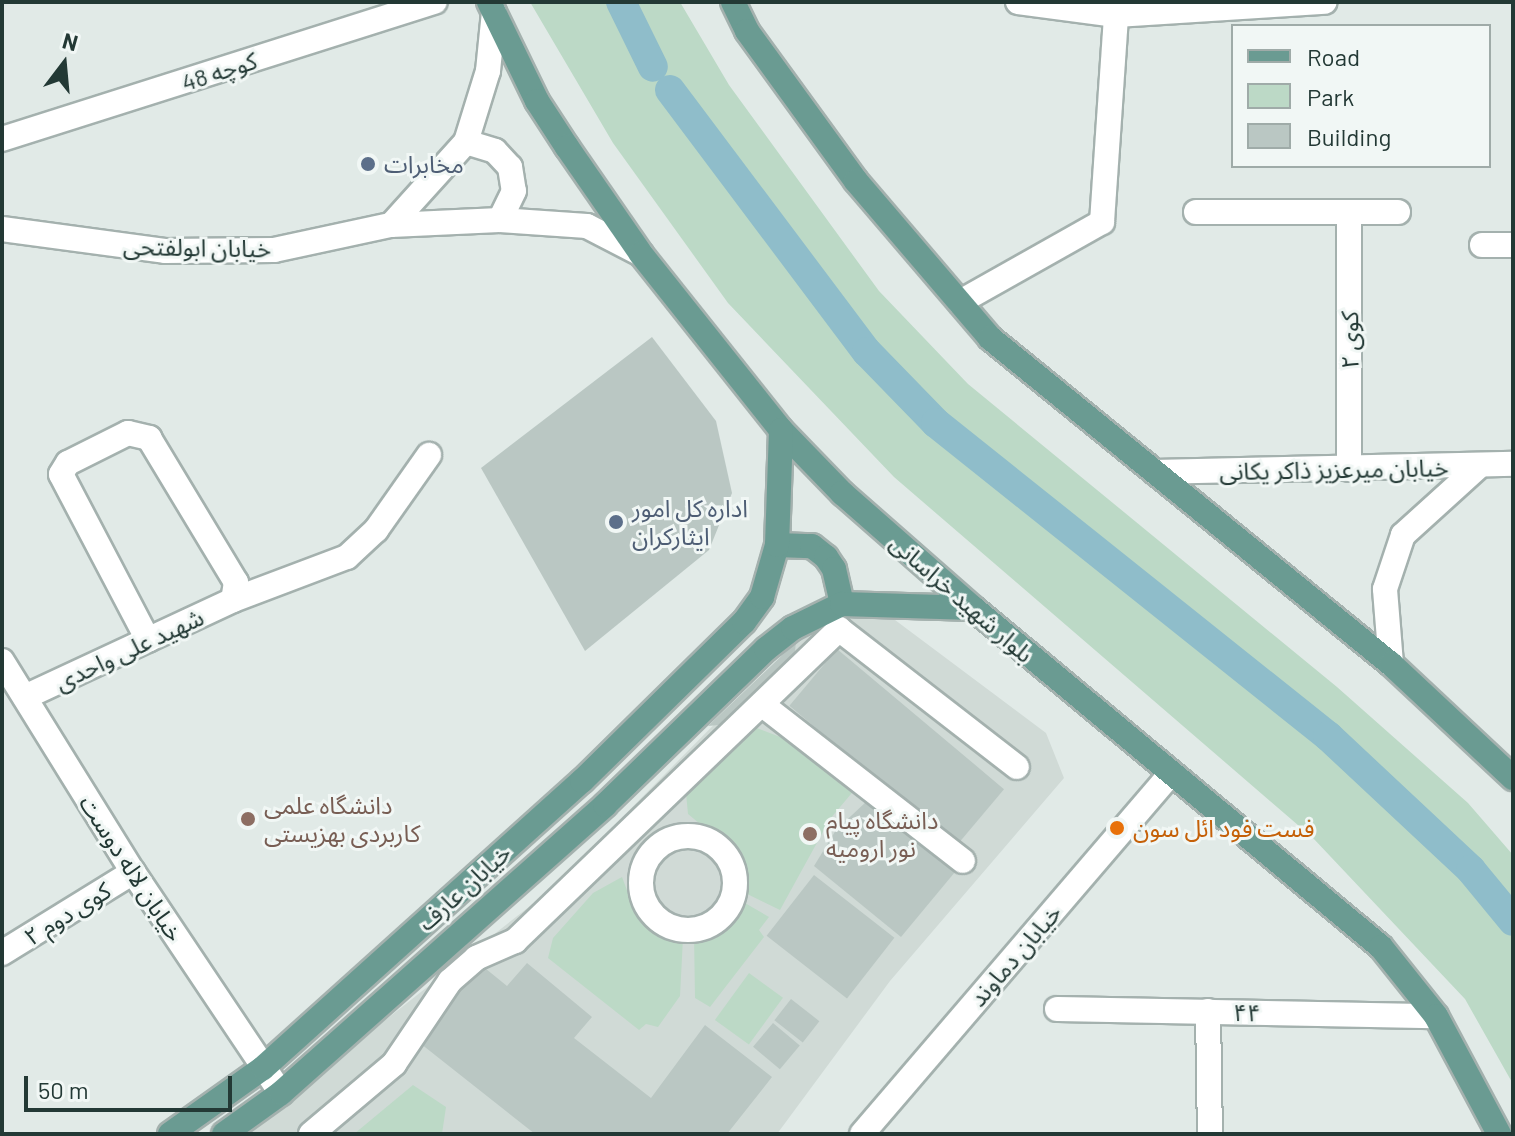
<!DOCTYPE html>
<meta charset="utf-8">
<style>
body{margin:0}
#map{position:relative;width:1515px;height:1136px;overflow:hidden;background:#e1eae7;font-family:Barlow,"Noto Sans Arabic",sans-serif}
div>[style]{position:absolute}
.built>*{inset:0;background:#d0dad6}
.green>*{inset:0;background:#bcd9c6;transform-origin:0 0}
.canal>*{height:30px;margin:-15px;padding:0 15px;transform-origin:15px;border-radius:15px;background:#8fbdca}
.building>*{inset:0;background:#bac7c3;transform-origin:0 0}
.roads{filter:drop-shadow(2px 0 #a4b1ae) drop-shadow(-2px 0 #a4b1ae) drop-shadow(0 2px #a4b1ae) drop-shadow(0 -2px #a4b1ae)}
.minor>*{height:24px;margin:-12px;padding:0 12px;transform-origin:12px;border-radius:12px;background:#fff}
.minor>.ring{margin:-12px;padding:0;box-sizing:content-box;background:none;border:24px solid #fff;border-radius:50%}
.major>*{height:24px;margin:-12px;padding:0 12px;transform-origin:12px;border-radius:12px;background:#6a9b92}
.dots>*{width:22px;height:22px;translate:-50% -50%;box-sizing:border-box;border:4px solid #f1f7f5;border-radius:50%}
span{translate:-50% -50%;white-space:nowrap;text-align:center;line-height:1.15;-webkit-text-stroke:6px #f1f7f5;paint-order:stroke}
.street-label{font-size:24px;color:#233935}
.service-label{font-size:24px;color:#4e5e75}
.left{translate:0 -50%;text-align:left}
.education-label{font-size:24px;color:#785e54}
.food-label{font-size:24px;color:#c56008}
.frame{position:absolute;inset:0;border:4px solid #233935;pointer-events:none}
.legend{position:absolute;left:1231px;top:24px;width:260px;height:144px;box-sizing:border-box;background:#f1f7f5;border:2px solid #9faba8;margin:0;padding:10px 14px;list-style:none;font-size:24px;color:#233935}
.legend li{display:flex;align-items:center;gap:16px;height:40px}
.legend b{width:40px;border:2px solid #9faba8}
.north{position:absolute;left:24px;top:24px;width:80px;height:80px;-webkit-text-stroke:6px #f1f7f5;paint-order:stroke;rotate:16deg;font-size:22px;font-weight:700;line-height:32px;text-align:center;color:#233935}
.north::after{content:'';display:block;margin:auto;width:28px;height:36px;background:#233935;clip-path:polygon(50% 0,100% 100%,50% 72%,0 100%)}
.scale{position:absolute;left:24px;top:1076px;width:208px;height:36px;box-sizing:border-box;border:4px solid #233935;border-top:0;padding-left:10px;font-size:24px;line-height:28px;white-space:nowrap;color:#233935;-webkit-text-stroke:6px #f1f7f5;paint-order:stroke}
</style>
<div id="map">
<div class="built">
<div style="clip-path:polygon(887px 614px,1046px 733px,1064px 778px,890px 981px,777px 1134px,241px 1134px,549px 891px,796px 642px,856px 617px)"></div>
</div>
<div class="green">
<div style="clip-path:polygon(530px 2px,680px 2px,729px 85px,879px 291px,968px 384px,1337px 687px,1468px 803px,1513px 855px,1513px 1084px,1465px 999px,1313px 838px,894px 477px,728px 303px,613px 143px)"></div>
<div style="clip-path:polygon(754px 727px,788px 740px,856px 788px,830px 819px,780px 910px,739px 890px,741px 872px,728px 847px,688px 814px,686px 793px)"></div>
<div style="clip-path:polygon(622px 877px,628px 893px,655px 926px,683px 938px,680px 996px,658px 1027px,646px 1024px,639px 1030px,548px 958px,553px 938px,593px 893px)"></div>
<div style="clip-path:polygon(738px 899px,769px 917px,759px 930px,764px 937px,710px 1007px,695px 998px,694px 935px,723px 922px)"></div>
<div style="left:749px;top:973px;width:42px;height:58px;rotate:36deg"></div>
<div style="clip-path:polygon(413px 1085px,446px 1107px,442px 1134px,354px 1134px)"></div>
</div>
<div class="canal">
<div style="left:621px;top:2px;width:72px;rotate:63.8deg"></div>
<div style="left:670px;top:90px;width:328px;rotate:53.1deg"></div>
<div style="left:867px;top:352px;width:99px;rotate:45.8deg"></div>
<div style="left:936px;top:423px;width:502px;rotate:38.61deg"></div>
<div style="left:1328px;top:736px;width:196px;rotate:43.1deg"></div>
<div style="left:1471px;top:870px;width:66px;rotate:50.5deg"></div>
</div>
<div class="building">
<div style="clip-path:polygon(652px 337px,716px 421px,732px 493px,709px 550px,585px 651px,481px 468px)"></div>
<div style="clip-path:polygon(796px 642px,794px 660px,729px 724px,708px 726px)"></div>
<div style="left:837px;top:649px;width:218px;height:74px;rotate:40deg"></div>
<div style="clip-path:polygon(867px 801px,955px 872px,901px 937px,814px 866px,836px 830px)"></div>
<div style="left:814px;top:875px;width:102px;height:77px;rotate:38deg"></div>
<div style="clip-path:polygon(475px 960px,507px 986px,527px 963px,592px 1017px,574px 1038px,651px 1098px,705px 1025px,772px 1077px,727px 1134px,535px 1134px,416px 1040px)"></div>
<div style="left:791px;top:999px;width:36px;height:27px;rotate:38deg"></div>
<div style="left:773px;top:1023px;width:35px;height:31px;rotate:40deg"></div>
</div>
<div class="roads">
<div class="minor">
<div style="left:1018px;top:2px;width:99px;rotate:7.6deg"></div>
<div style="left:1116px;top:15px;width:209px;rotate:-3.6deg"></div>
<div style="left:2px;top:139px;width:454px;rotate:-17.6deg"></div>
<div style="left:466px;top:142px;width:30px;rotate:17deg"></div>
<div style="left:495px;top:151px;width:22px;rotate:47deg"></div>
<div style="left:510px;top:167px;width:24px;rotate:81deg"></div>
<div style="left:514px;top:191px;width:32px;rotate:116deg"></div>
<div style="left:1196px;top:212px;width:202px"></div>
<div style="left:1349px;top:212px;width:257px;rotate:90deg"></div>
<div style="left:391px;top:225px;width:112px;rotate:-47.9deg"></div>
<div style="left:466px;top:142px;width:74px;rotate:-72.8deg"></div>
<div style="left:488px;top:71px;width:59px;rotate:-84.2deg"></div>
<div style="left:2px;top:229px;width:164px;rotate:7.7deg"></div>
<div style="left:165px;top:251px;width:109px;rotate:-0.5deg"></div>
<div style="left:274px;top:250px;width:120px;rotate:-12.1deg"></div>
<div style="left:391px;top:225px;width:109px;rotate:-2.6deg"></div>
<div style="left:500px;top:220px;width:87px;rotate:3.9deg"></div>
<div style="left:587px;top:226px;width:61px;rotate:27.4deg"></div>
<div style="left:1482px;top:245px;width:31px"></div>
<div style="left:960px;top:302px;width:163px;rotate:-29.4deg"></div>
<div style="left:1102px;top:222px;width:221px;rotate:-86.1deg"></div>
<div style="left:1155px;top:472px;width:358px;rotate:-1.3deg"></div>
<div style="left:148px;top:640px;width:187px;rotate:-117.7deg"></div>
<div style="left:61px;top:474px;width:13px;rotate:-58deg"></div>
<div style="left:68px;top:463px;width:67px;rotate:-26.6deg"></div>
<div style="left:128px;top:433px;width:22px;rotate:13deg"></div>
<div style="left:149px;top:438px;width:168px;rotate:58.9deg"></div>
<div style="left:236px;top:582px;width:18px;rotate:99deg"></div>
<div style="left:2px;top:661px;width:248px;rotate:58.2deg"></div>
<div style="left:133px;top:872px;width:266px;rotate:56.2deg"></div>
<div style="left:1391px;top:664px;width:75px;rotate:-94.6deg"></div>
<div style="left:1385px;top:589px;width:57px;rotate:-71.6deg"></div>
<div style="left:1403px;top:535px;width:103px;rotate:-42.2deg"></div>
<div style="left:25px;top:697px;width:230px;rotate:-25deg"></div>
<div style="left:233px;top:600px;width:122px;rotate:-20.7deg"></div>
<div style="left:347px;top:557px;width:40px;rotate:-43deg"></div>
<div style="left:376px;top:530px;width:92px;rotate:-54.8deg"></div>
<div style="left:764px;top:706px;width:252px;rotate:37.9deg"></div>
<div class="ring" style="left:641px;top:836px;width:70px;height:70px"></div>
<div style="left:2px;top:953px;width:154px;rotate:-31.7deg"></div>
<div style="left:1057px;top:1009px;width:379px;rotate:1.1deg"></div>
<div style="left:1208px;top:1011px;width:123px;rotate:89.1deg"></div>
<div style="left:311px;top:1134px;width:109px;rotate:-40.1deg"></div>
<div style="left:394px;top:1064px;width:100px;rotate:-56deg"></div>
<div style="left:450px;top:981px;width:35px;rotate:-41deg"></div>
<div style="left:476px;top:958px;width:43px;rotate:-23.6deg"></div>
<div style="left:515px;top:941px;width:450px;rotate:-43.9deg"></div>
<div style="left:839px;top:629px;width:225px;rotate:37.8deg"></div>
<div style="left:862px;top:1134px;width:472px;rotate:-49.4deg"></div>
</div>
<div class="major">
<div style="left:489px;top:2px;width:110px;rotate:64.1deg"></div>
<div style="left:537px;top:101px;width:55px;rotate:56.9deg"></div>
<div style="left:567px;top:147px;width:130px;rotate:55.3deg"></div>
<div style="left:641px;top:254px;width:225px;rotate:51.5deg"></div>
<div style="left:781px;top:430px;width:88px;rotate:45.9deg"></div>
<div style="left:842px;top:493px;width:174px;rotate:41.3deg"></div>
<div style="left:973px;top:608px;width:530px;rotate:39.72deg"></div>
<div style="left:1381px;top:947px;width:88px;rotate:51.4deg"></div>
<div style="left:1436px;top:1016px;width:134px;rotate:61.9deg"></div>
<div style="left:733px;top:2px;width:32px;rotate:64deg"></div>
<div style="left:747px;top:31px;width:185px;rotate:54deg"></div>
<div style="left:856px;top:181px;width:206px;rotate:49.5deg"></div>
<div style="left:990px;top:338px;width:517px;rotate:39.11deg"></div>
<div style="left:1391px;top:664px;width:167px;rotate:43.1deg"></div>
<div style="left:777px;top:545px;width:35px;rotate:2deg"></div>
<div style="left:812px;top:546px;width:18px;rotate:38deg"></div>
<div style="left:826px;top:557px;width:14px;rotate:56deg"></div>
<div style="left:834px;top:569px;width:36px;rotate:77deg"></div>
<div style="left:170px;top:1134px;width:114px;rotate:-35.4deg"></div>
<div style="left:263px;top:1068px;width:429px;rotate:-42deg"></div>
<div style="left:582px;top:781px;width:227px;rotate:-44.5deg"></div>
<div style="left:744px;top:622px;width:31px;rotate:-54deg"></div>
<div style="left:762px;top:597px;width:54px;rotate:-73.9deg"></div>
<div style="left:777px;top:545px;width:115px;rotate:-88deg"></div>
<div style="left:224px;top:1134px;width:70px;rotate:-35.7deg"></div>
<div style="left:281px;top:1093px;width:433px;rotate:-41.6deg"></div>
<div style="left:605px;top:805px;width:224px;rotate:-44.1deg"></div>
<div style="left:766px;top:649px;width:34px;rotate:-38deg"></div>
<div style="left:793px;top:628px;width:55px;rotate:-26.1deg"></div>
<div style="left:842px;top:604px;width:131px;rotate:1.7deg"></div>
</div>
</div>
<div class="dots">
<div style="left:368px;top:164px;background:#5c6f8a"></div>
<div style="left:616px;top:522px;background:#5c6f8a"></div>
<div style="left:248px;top:819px;background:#8d6e63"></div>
<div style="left:1117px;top:828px;background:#e8710a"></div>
<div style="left:810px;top:834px;background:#8d6e63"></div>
</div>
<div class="street-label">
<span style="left:219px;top:71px;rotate:-18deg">کوچه 48</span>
<span style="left:197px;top:247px;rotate:1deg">خیابان ابولفتحی</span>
<span style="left:1349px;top:340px;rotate:-90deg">کوی ۲</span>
<span style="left:1334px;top:469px;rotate:-1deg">خیابان میرعزیز ذاکر یکانی</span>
<span style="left:962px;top:598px;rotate:41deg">بلوار شهید خراسانی</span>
<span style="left:129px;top:649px;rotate:-25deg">شهید علی واحدی</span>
<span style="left:132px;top:868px;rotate:57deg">خیابان لاله دوست</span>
<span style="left:464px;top:887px;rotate:-42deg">خیابان عارف</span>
<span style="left:67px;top:913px;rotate:-32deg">کوی دوم ۲</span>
<span style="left:1015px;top:955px;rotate:-49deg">خیابان دماوند</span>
<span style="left:1247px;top:1012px;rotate:1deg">۴۴</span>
</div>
<div class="service-label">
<span class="left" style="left:384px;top:164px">مخابرات</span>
<span class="left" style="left:632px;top:522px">اداره کل امور<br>ایثارکران</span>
</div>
<div class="education-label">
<span class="left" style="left:264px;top:819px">دانشگاه علمی<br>کاربردی بهزیستی</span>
<span class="left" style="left:826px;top:834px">دانشگاه پیام<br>نور ارومیه</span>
</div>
<div class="food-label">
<span class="left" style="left:1133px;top:828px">فست فود ائل سون</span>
</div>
<div class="frame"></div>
<ul class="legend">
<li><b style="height:10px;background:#6a9b92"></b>Road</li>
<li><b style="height:22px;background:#bcd9c6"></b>Park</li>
<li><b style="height:22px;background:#bac7c3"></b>Building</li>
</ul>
<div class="north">N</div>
<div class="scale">50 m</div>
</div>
